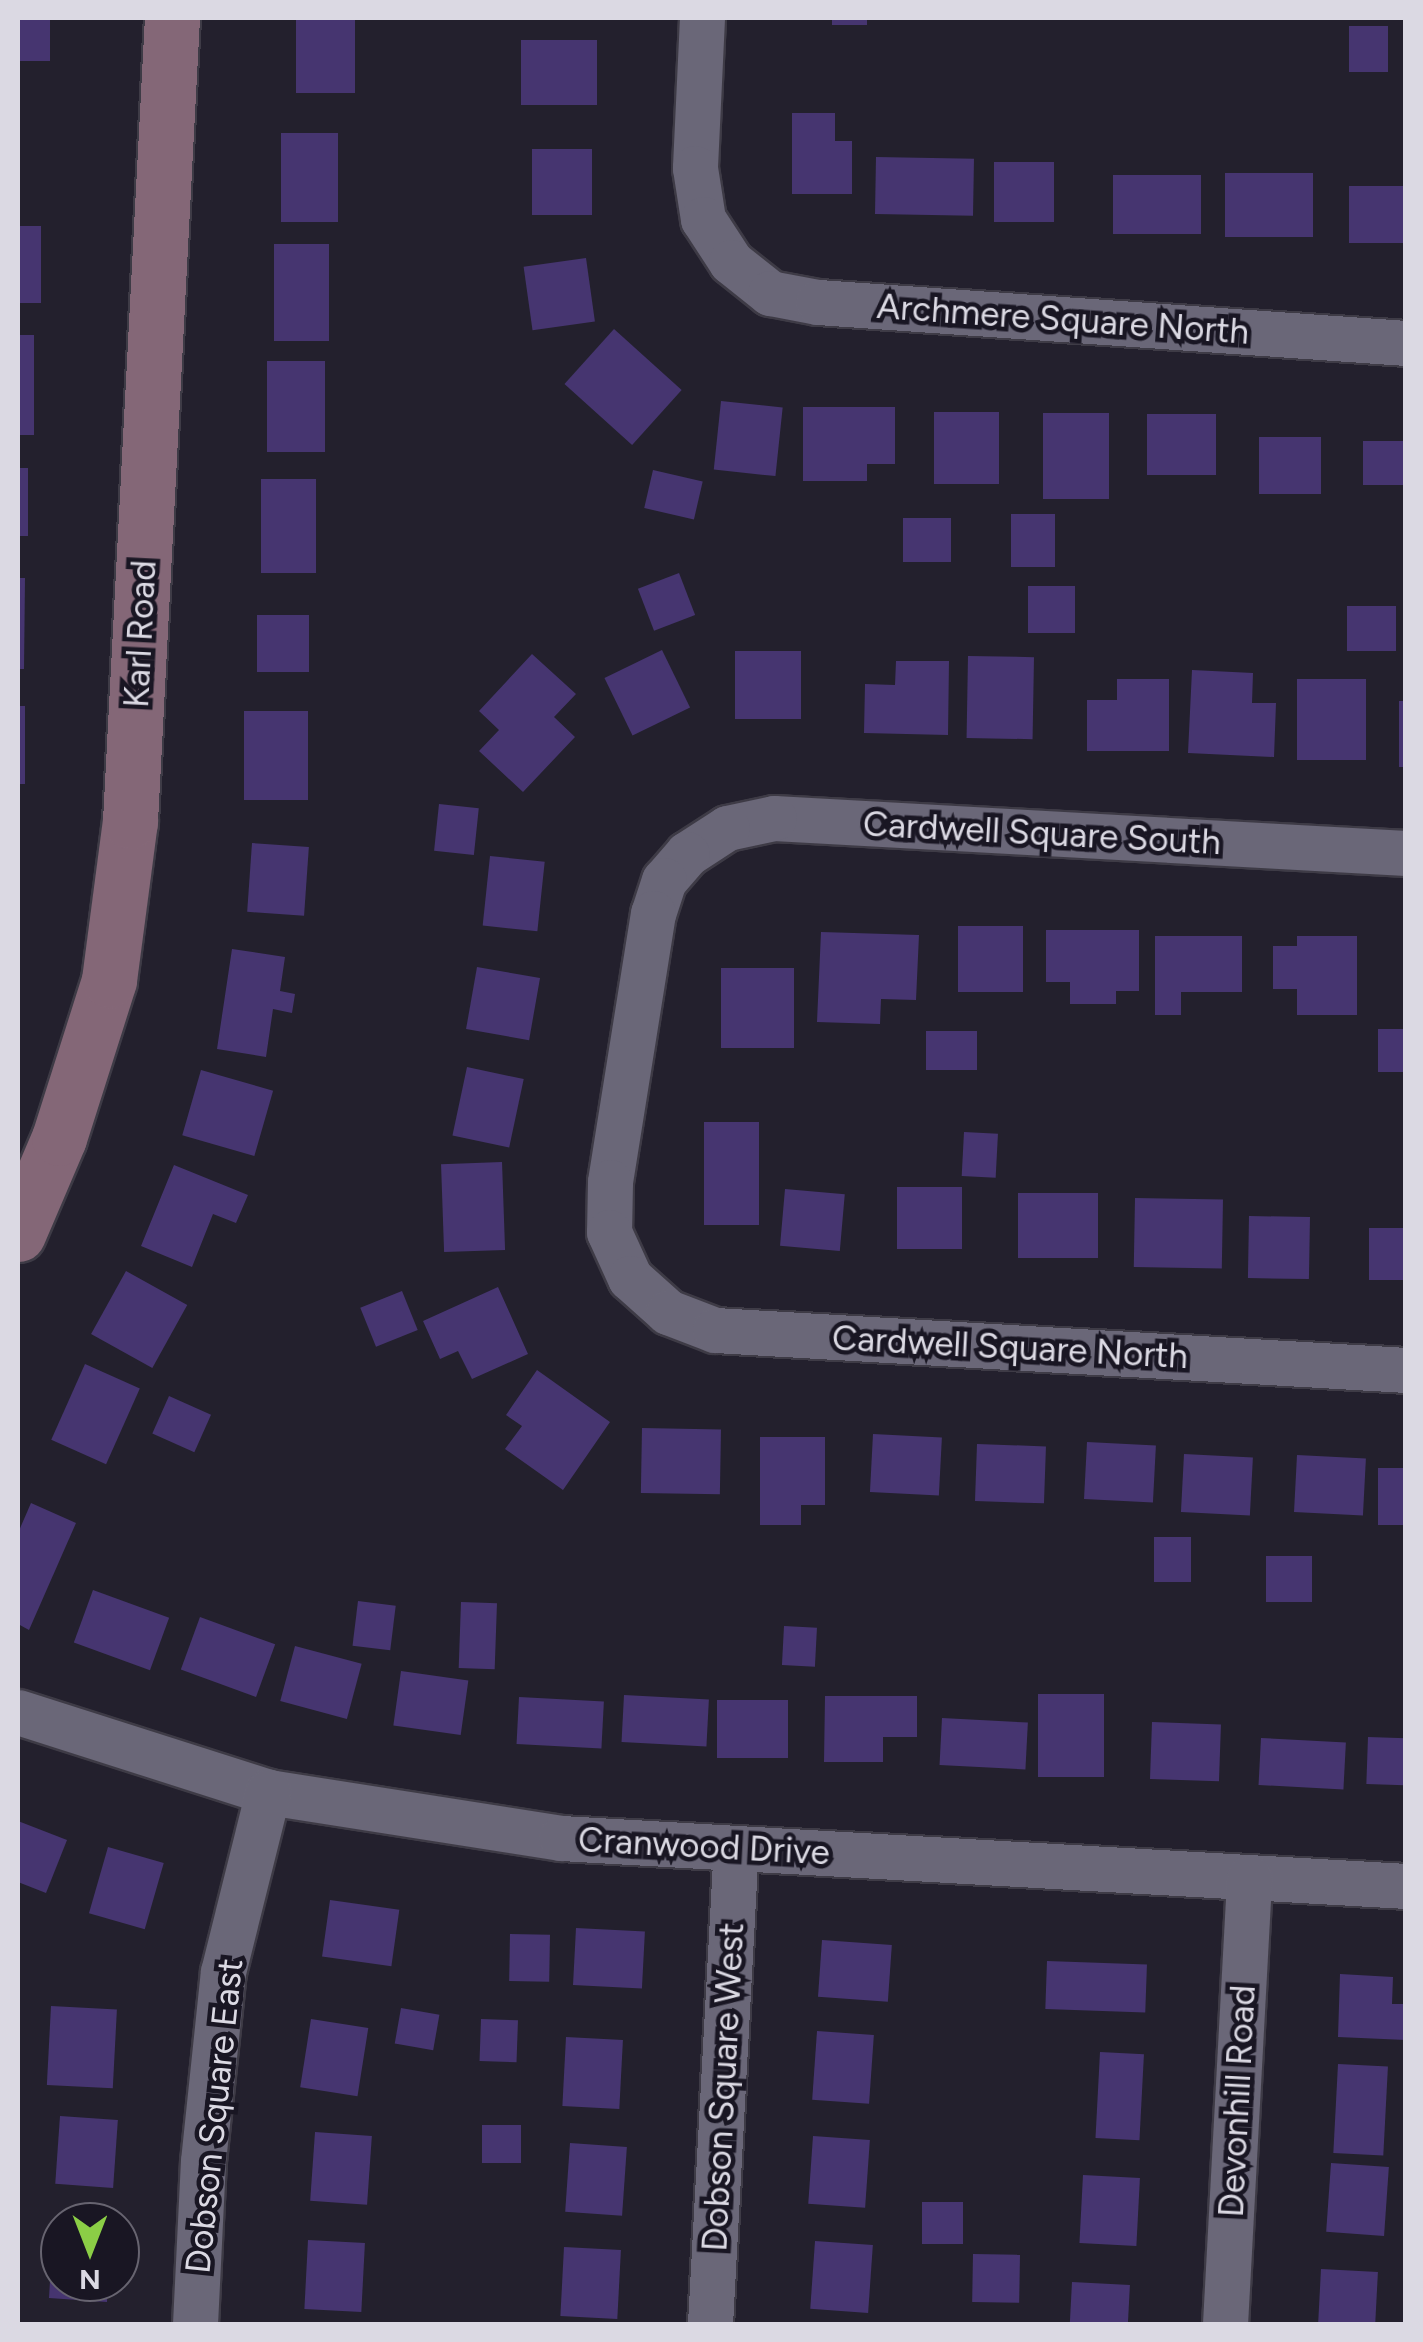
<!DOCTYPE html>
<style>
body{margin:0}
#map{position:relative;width:1423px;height:2342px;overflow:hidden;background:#23202d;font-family:Figtree,sans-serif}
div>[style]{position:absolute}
.building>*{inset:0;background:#463570;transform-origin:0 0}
.roads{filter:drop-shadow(2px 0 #3e3b46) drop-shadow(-2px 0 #3e3b46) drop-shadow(0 2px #3e3b46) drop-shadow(0 -2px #3e3b46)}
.street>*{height:45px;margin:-22.5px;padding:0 22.5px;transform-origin:22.5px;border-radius:22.5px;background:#6a6778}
.secondary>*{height:55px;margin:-27.5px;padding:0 27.5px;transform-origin:27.5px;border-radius:27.5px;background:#846777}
span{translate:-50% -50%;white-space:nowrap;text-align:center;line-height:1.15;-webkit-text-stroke:9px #191623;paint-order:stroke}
.street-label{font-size:35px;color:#dbd9e3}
.frame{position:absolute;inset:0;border:20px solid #dbd9e3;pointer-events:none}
.north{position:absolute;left:40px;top:2202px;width:100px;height:100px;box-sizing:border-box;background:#191623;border:2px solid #676470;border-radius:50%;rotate:180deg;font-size:28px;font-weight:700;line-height:40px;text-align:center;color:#dbd9e3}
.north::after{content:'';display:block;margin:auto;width:35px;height:45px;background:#8bce46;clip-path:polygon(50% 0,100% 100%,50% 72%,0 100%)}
</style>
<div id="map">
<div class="building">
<div style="left:18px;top:18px;width:32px;height:43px"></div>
<div style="left:296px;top:18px;width:59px;height:75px"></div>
<div style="left:832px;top:18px;width:35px;height:7px"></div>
<div style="left:1349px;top:26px;width:39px;height:46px"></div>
<div style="left:521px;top:40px;width:76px;height:65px"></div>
<div style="clip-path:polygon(792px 113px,835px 113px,835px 141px,852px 141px,852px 194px,792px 194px)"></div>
<div style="left:281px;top:133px;width:57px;height:89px"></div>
<div style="left:532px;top:149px;width:60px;height:66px"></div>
<div style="left:876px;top:157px;width:98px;height:57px;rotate:1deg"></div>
<div style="left:994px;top:162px;width:60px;height:60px"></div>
<div style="left:1225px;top:173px;width:88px;height:64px"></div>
<div style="left:1113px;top:175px;width:88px;height:59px"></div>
<div style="left:1349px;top:186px;width:57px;height:57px"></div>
<div style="left:18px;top:226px;width:23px;height:77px"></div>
<div style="left:274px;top:244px;width:55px;height:97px"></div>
<div style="left:586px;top:258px;width:64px;height:63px;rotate:82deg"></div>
<div style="left:614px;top:329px;width:91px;height:74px;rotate:42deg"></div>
<div style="left:18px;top:335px;width:16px;height:100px"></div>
<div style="left:267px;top:361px;width:58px;height:91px"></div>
<div style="left:721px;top:401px;width:62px;height:69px;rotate:6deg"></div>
<div style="clip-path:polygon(803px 407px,895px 407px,895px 464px,867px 464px,867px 481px,803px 481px)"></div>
<div style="left:934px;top:412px;width:65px;height:72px"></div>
<div style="left:1043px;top:413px;width:66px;height:86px"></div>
<div style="left:1147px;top:414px;width:69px;height:61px"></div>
<div style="left:1259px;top:437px;width:62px;height:57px"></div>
<div style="left:1363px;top:441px;width:43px;height:44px"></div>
<div style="left:18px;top:468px;width:10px;height:68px"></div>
<div style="left:653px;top:470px;width:51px;height:39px;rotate:13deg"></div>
<div style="left:261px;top:479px;width:55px;height:94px"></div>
<div style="left:1011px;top:514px;width:44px;height:53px"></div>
<div style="left:903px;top:518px;width:48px;height:44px"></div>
<div style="left:679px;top:573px;width:45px;height:44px;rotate:69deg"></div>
<div style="clip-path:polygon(18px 578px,25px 578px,24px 669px,18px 669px)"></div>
<div style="left:1028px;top:586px;width:47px;height:47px"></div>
<div style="left:1347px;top:606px;width:49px;height:45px"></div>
<div style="left:257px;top:615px;width:52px;height:57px"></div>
<div style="left:662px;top:650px;width:64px;height:64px;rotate:64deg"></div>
<div style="left:735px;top:651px;width:66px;height:68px"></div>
<div style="clip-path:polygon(532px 654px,576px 694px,554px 717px,575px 737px,523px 792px,479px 751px,499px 730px,479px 711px)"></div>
<div style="left:968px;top:656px;width:66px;height:82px;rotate:1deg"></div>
<div style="clip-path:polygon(896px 661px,949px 661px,948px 735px,864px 733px,865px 684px,895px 685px)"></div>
<div style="clip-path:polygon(1192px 670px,1253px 673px,1252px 703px,1276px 703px,1274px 757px,1188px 753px)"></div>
<div style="clip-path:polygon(1117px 679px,1169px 679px,1169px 751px,1087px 751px,1087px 700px,1117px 700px)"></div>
<div style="left:1297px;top:679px;width:69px;height:81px"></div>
<div style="left:1399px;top:701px;width:7px;height:66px"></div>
<div style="left:18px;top:706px;width:7px;height:78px"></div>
<div style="left:244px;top:711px;width:64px;height:89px"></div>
<div style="left:439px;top:804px;width:40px;height:47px;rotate:6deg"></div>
<div style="left:252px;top:843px;width:57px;height:69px;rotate:4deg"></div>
<div style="left:490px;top:856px;width:55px;height:70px;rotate:6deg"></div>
<div style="left:958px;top:926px;width:65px;height:66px"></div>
<div style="clip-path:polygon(1046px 930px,1139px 930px,1139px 991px,1116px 991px,1116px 1004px,1070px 1004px,1070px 982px,1046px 982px)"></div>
<div style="clip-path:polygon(821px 932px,919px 935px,916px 1000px,881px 999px,880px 1024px,817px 1022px)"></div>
<div style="clip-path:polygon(1155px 936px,1242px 936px,1242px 992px,1181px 992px,1181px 1015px,1155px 1015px)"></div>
<div style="clip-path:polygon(1297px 936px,1357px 936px,1357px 1015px,1297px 1015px,1297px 989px,1273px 989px,1273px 946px,1297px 946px)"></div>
<div style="clip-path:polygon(232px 949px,285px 957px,280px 991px,295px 994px,292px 1013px,273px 1009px,266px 1057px,217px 1049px)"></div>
<div style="left:477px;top:967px;width:64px;height:63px;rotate:10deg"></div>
<div style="left:721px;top:968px;width:73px;height:80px"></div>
<div style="left:1378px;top:1029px;width:28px;height:43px"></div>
<div style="left:926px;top:1031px;width:51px;height:39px"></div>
<div style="left:467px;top:1067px;width:58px;height:70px;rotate:12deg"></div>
<div style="left:201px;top:1070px;width:75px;height:68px;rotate:16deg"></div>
<div style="left:704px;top:1122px;width:55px;height:103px"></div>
<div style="left:964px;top:1132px;width:34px;height:44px;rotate:3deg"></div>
<div style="left:502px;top:1162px;width:88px;height:61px;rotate:88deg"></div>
<div style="clip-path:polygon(174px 1165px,248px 1195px,236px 1223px,213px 1214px,192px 1267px,141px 1246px)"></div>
<div style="left:897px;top:1187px;width:65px;height:62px"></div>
<div style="left:785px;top:1189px;width:60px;height:57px;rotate:5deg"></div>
<div style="left:1018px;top:1193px;width:80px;height:65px"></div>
<div style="left:1135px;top:1198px;width:88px;height:69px;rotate:1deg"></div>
<div style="left:1249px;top:1216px;width:61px;height:62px;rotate:1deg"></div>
<div style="left:1369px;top:1228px;width:37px;height:52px"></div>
<div style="left:126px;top:1271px;width:70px;height:72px;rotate:29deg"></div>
<div style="clip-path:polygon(498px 1287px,528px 1354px,472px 1379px,458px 1351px,440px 1359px,423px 1321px)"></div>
<div style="left:402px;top:1291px;width:42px;height:45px;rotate:68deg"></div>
<div style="left:85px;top:1364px;width:60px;height:83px;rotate:24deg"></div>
<div style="clip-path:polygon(537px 1370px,610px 1422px,563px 1490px,505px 1449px,522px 1426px,506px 1415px)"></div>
<div style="left:169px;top:1396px;width:46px;height:41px;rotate:24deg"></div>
<div style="left:642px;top:1428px;width:79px;height:65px;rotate:1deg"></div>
<div style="left:873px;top:1434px;width:69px;height:58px;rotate:3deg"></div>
<div style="clip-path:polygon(760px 1437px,825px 1437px,825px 1505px,801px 1505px,801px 1525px,760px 1525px)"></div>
<div style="left:1087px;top:1442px;width:69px;height:57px;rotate:3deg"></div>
<div style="left:977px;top:1444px;width:69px;height:57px;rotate:2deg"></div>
<div style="left:1184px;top:1454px;width:69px;height:58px;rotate:3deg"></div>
<div style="left:1297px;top:1455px;width:69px;height:57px;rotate:3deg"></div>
<div style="left:1378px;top:1468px;width:28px;height:57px"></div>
<div style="clip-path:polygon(31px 1503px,76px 1523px,29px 1630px,18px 1624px,18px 1533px)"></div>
<div style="left:1154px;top:1537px;width:37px;height:45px"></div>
<div style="left:1266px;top:1556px;width:46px;height:46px"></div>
<div style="left:93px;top:1590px;width:81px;height:56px;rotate:20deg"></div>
<div style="left:358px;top:1601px;width:38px;height:45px;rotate:7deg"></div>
<div style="left:461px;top:1602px;width:36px;height:66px;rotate:2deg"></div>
<div style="left:200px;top:1617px;width:80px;height:56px;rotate:20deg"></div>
<div style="left:784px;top:1626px;width:33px;height:39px;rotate:3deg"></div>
<div style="left:295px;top:1646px;width:69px;height:57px;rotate:15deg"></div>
<div style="left:401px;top:1671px;width:68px;height:55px;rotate:8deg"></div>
<div style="left:1038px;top:1694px;width:66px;height:83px"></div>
<div style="left:624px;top:1695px;width:85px;height:47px;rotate:3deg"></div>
<div style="clip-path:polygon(825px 1696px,917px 1696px,917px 1737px,883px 1737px,883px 1762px,824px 1762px)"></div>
<div style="left:519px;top:1697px;width:85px;height:47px;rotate:3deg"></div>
<div style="left:717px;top:1700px;width:71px;height:58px"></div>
<div style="left:942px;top:1718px;width:86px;height:47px;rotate:3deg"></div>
<div style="left:1152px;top:1722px;width:69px;height:57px;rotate:2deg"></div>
<div style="left:1368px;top:1737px;width:38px;height:47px;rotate:2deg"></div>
<div style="left:1261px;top:1738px;width:85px;height:47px;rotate:3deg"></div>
<div style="clip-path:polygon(18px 1821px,67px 1840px,46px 1893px,18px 1882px)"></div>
<div style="left:108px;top:1847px;width:58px;height:69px;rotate:16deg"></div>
<div style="left:330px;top:1900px;width:70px;height:57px;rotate:8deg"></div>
<div style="left:576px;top:1928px;width:69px;height:57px;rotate:3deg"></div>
<div style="left:510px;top:1934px;width:40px;height:47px;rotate:1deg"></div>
<div style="left:822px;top:1940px;width:70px;height:57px;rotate:4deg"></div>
<div style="left:1047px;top:1961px;width:100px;height:48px;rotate:2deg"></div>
<div style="clip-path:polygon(1340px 1974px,1393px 1977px,1392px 2004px,1406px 2004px,1406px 2040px,1338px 2037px)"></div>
<div style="left:51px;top:2006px;width:66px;height:79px;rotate:3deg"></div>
<div style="left:401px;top:2008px;width:39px;height:36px;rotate:10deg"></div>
<div style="left:311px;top:2019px;width:58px;height:69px;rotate:9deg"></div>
<div style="left:481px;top:2019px;width:37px;height:42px;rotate:2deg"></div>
<div style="left:817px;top:2031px;width:57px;height:69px;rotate:4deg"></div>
<div style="left:566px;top:2037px;width:57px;height:69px;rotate:3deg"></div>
<div style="left:1100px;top:2052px;width:44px;height:86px;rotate:3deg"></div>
<div style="left:1338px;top:2064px;width:50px;height:89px;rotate:3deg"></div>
<div style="left:60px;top:2116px;width:58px;height:68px;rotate:4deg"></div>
<div style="left:482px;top:2125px;width:39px;height:38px"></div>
<div style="left:315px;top:2132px;width:57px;height:69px;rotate:4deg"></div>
<div style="left:813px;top:2136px;width:57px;height:68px;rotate:4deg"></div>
<div style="left:570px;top:2143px;width:57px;height:69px;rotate:4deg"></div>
<div style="left:1331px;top:2163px;width:58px;height:69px;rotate:4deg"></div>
<div style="left:1083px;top:2175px;width:57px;height:68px;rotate:3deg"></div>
<div style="left:922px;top:2202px;width:41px;height:42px"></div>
<div style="clip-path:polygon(53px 2229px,60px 2229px,60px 2282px,108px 2282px,107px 2302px,49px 2298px)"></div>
<div style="left:308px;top:2240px;width:57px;height:69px;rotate:3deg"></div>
<div style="left:815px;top:2241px;width:58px;height:68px;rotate:4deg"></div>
<div style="left:564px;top:2247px;width:57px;height:69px;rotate:3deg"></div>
<div style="left:973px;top:2254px;width:47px;height:48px;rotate:1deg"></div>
<div style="left:1321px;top:2269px;width:57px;height:55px;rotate:3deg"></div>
<div style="left:1072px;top:2282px;width:58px;height:42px;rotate:3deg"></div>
</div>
<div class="roads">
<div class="street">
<div style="left:702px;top:18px;width:150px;rotate:92.7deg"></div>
<div style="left:695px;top:168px;width:52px;rotate:81.1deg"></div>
<div style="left:703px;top:219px;width:51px;rotate:56.9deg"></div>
<div style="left:731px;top:262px;width:50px;rotate:38.5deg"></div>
<div style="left:770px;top:293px;width:49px;rotate:10.6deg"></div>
<div style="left:818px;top:302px;width:589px;rotate:3.99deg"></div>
<div style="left:1406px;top:853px;width:633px;rotate:-176.83deg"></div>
<div style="left:774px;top:818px;width:48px;rotate:168deg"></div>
<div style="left:727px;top:828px;width:48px;rotate:147deg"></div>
<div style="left:687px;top:854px;width:35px;rotate:131deg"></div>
<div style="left:664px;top:880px;width:35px;rotate:108deg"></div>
<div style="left:653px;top:913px;width:272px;rotate:99.1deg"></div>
<div style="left:610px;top:1182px;width:50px;rotate:91.1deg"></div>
<div style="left:609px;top:1232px;width:51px;rotate:65.5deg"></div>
<div style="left:630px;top:1278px;width:51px;rotate:41.8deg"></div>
<div style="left:668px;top:1312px;width:50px;rotate:21deg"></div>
<div style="left:715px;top:1330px;width:692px;rotate:3.31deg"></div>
<div style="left:18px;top:1712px;width:262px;rotate:17.7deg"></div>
<div style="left:268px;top:1792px;width:297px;rotate:8.9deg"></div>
<div style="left:561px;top:1838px;width:846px;rotate:3.25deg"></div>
<div style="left:195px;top:2324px;width:163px;rotate:-87.2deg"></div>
<div style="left:203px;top:2161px;width:190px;rotate:-84deg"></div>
<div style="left:223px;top:1972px;width:186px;rotate:-76deg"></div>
<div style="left:710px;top:2324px;width:476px;rotate:-86.9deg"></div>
<div style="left:1225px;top:2324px;width:447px;rotate:-86.9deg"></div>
</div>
<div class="secondary">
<div style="left:18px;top:1234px;width:104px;rotate:-66.9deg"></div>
<div style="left:59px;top:1138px;width:166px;rotate:-72.4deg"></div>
<div style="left:109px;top:980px;width:160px;rotate:-82.5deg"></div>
<div style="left:130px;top:821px;width:804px;rotate:-87.01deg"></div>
</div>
</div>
<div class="street-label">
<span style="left:1063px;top:319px;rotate:4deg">Archmere Square North</span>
<span style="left:140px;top:634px;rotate:-87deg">Karl Road</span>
<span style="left:1042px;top:833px;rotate:3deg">Cardwell Square South</span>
<span style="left:1010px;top:1347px;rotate:3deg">Cardwell Square North</span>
<span style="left:704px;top:1846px;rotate:3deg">Cranwood Drive</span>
<span style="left:723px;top:2087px;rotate:-87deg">Dobson Square West</span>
<span style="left:1237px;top:2101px;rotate:-87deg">Devonhill Road</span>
<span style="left:214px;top:2116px;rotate:-84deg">Dobson Square East</span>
</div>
<div class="frame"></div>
<div class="north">N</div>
</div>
